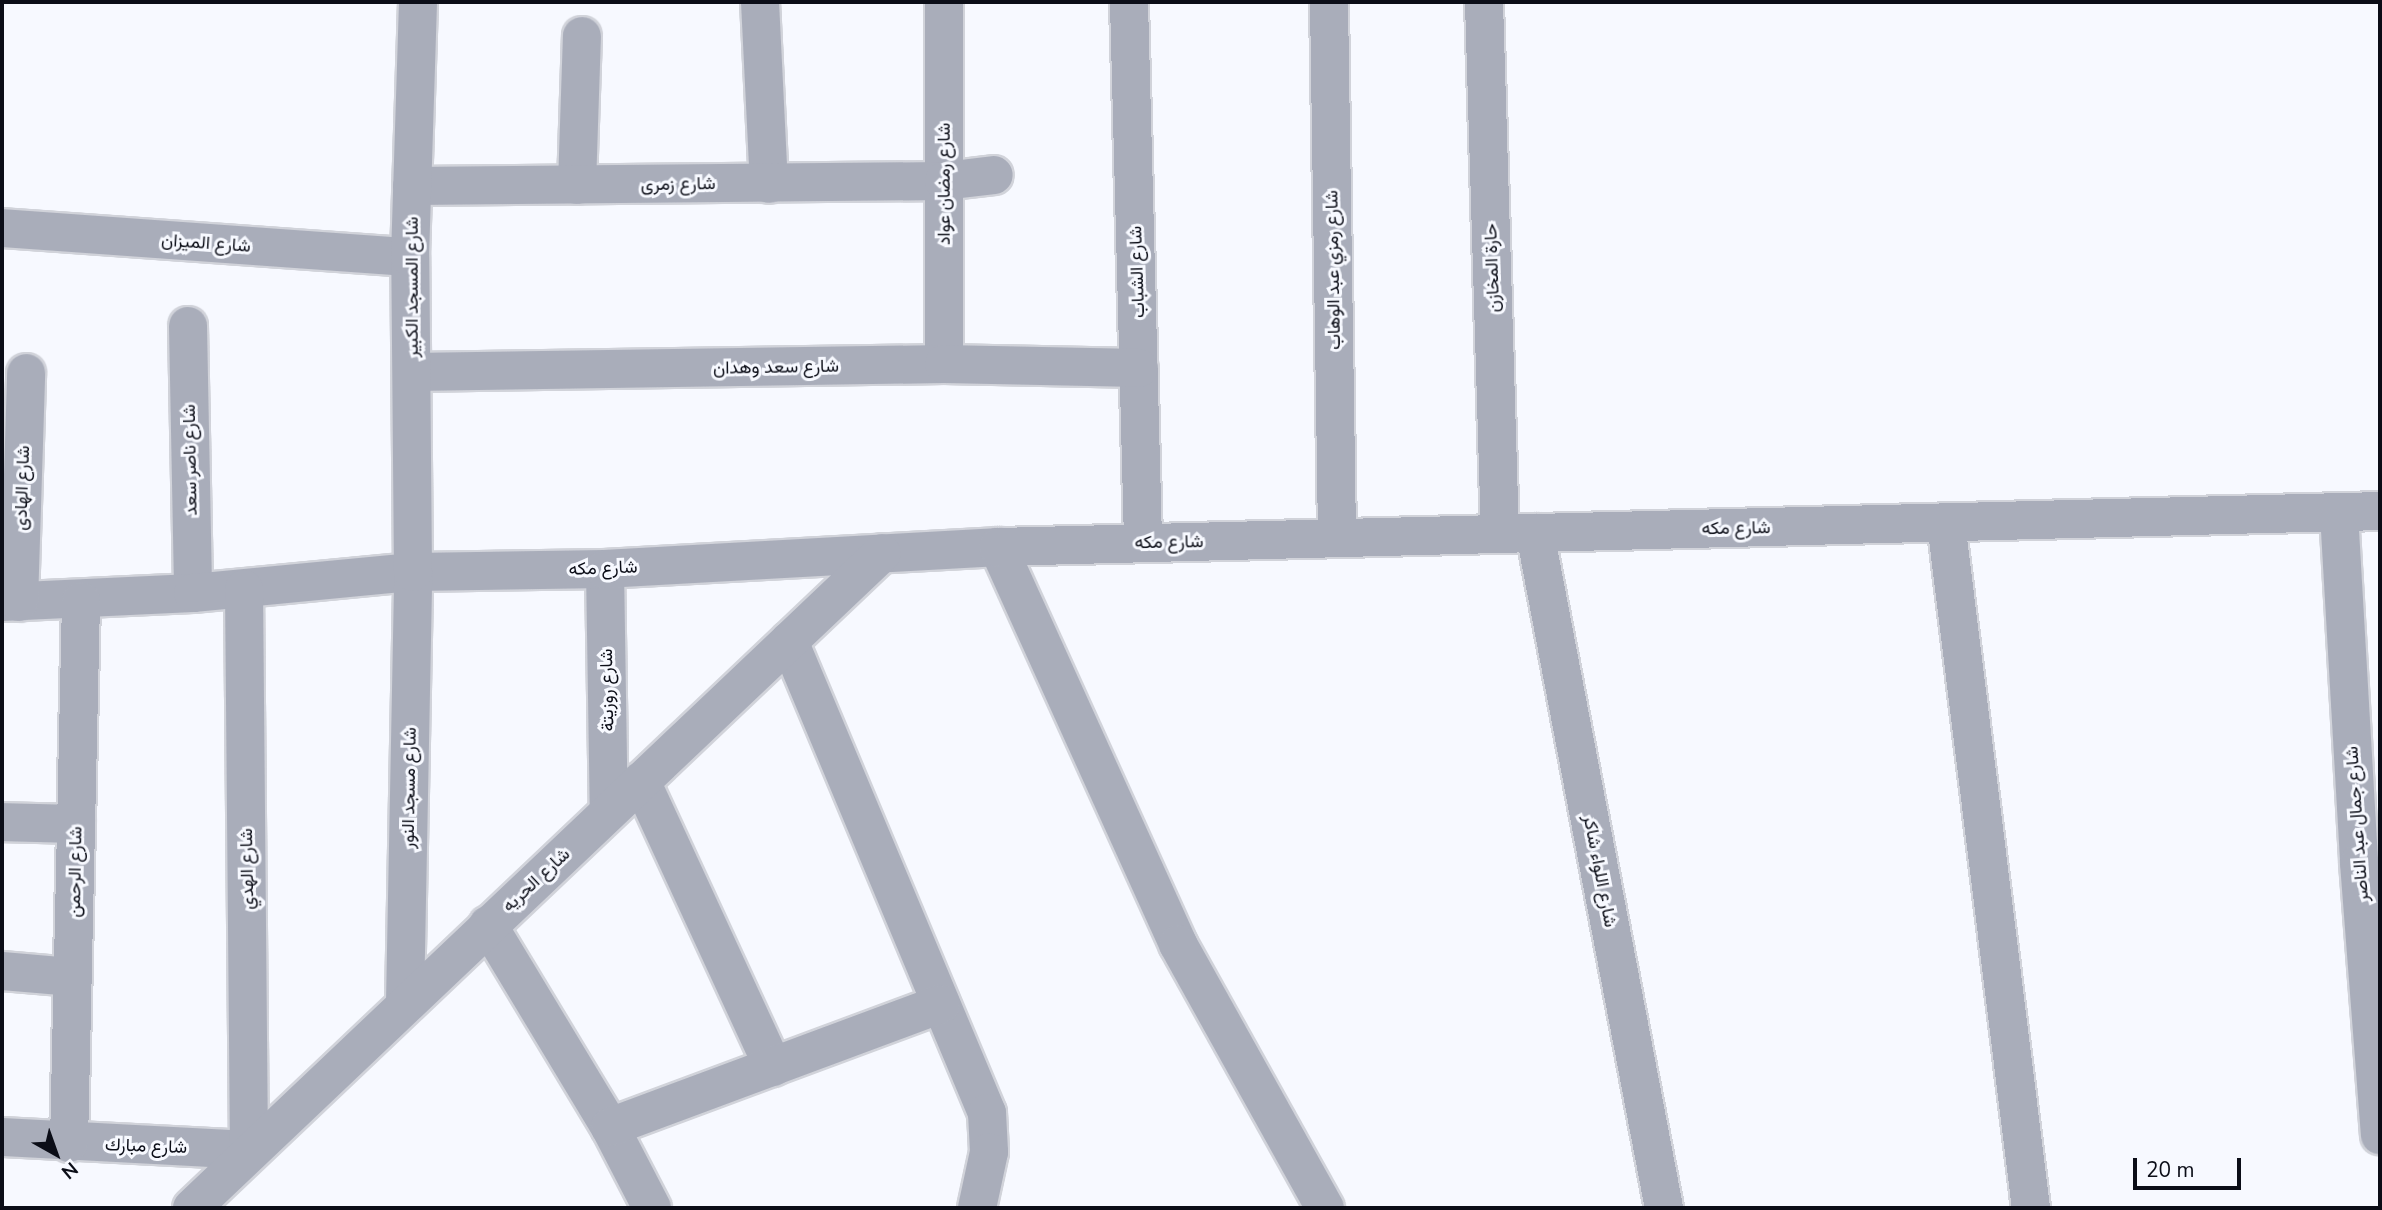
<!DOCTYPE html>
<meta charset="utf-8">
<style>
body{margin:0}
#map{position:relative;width:2382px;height:1210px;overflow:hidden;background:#f7f9ff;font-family:"Nunito Sans",Vazirmatn,sans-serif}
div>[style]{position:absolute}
.roads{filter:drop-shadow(2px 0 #d1d3da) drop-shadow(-2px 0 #d1d3da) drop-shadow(0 2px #d1d3da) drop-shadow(0 -2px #d1d3da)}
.minor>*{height:38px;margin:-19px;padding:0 19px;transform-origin:19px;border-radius:19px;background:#a9adba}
span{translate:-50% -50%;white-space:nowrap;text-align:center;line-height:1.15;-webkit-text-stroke:6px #f7f9ff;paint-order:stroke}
.street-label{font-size:18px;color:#0b0d17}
.frame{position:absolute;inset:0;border:4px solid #0b0d17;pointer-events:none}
.north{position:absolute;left:21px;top:1119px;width:70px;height:70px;-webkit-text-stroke:5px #f7f9ff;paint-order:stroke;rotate:140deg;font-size:19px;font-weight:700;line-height:28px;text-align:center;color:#0b0d17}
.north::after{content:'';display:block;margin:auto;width:24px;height:32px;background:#0b0d17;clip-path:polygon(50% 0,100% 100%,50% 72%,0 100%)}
.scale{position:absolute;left:2133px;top:1158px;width:108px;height:32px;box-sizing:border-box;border:4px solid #0b0d17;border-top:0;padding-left:9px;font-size:21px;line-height:24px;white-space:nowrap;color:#0b0d17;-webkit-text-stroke:5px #f7f9ff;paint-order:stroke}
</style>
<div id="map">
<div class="roads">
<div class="minor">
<div style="left:760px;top:2px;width:182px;rotate:87.2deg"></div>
<div style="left:1129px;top:2px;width:540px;rotate:88.51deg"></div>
<div style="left:1329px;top:2px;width:536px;rotate:89.14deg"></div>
<div style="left:1484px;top:2px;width:532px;rotate:88.28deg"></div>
<div style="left:944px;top:3px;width:361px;rotate:90deg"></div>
<div style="left:577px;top:185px;width:149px;rotate:-88.1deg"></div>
<div style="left:412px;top:186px;width:532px;rotate:-0.54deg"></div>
<div style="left:944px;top:181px;width:50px;rotate:-6.8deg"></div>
<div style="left:2px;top:228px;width:409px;rotate:4.1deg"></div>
<div style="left:188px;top:326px;width:267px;rotate:88.9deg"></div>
<div style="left:412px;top:372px;width:532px;rotate:-0.86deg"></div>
<div style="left:944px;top:364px;width:195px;rotate:1.2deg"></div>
<div style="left:2339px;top:513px;width:351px;rotate:86.7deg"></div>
<div style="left:2359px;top:863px;width:273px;rotate:85.6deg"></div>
<div style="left:1946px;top:523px;width:690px;rotate:82.93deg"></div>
<div style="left:1535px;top:533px;width:687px;rotate:79.18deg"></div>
<div style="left:998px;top:547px;width:436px;rotate:65.6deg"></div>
<div style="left:1178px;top:944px;width:302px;rotate:60.9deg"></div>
<div style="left:605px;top:569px;width:242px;rotate:89.1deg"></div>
<div style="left:2px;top:602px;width:191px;rotate:-2.7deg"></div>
<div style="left:193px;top:593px;width:221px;rotate:-5.5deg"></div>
<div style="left:413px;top:572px;width:192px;rotate:-0.9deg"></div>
<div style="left:605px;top:569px;width:394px;rotate:-3.2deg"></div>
<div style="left:998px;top:547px;width:1382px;rotate:-1.49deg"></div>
<div style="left:19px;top:602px;width:229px;rotate:-88.2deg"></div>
<div style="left:789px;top:641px;width:512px;rotate:67.24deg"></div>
<div style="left:987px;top:1113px;width:39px;rotate:87deg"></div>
<div style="left:989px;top:1152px;width:57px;rotate:102.1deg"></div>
<div style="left:641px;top:781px;width:315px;rotate:65.2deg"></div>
<div style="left:2px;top:822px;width:74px;rotate:1.5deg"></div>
<div style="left:488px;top:925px;width:236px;rotate:58.9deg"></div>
<div style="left:610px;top:1127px;width:91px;rotate:62.6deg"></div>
<div style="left:2px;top:971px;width:70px;rotate:4.9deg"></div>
<div style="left:405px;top:1003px;width:431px;rotate:-88.9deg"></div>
<div style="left:413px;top:572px;width:315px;rotate:-90.5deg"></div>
<div style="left:410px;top:257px;width:255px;rotate:-88.2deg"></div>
<div style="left:610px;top:1127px;width:353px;rotate:-20.4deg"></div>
<div style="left:2px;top:1137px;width:247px;rotate:3deg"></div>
<div style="left:249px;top:1150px;width:561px;rotate:-90.51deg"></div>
<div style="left:69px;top:1143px;width:542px;rotate:-88.73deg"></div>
<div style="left:192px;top:1208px;width:951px;rotate:-43.51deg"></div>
</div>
</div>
<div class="street-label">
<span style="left:678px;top:184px;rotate:-1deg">شارع زمرى</span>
<span style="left:944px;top:184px;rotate:-90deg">شارع رمضان عواد</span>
<span style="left:206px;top:243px;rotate:4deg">شارع الميزان</span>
<span style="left:1492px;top:268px;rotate:-92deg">حارة المخازن</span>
<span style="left:1333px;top:270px;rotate:-91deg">شارع رمزي عبد الوهاب</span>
<span style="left:1137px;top:272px;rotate:-92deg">شارع الشباب</span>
<span style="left:412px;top:287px;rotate:-90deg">شارع المسجد الكبير</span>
<span style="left:776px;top:367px;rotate:-1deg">شارع سعد وهدان</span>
<span style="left:190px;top:460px;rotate:-91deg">شارع ناصر سعد</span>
<span style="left:22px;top:488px;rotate:-88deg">شارع الهادى</span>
<span style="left:1736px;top:528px;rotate:-1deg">شارع مكه</span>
<span style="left:1169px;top:542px;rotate:-1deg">شارع مكه</span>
<span style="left:603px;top:568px;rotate:-2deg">شارع مكه</span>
<span style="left:607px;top:690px;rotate:-91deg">شارع روزيتة</span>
<span style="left:409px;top:788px;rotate:-89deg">شارع مسجد النور</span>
<span style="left:2357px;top:824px;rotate:-94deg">شارع جمال عبد الناصر</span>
<span style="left:247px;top:869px;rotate:-91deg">شارع الهدي</span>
<span style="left:1600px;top:871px;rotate:79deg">شارع اللواء شاكر</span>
<span style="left:75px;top:872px;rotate:-89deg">شارع الرحمن</span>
<span style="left:536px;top:880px;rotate:-43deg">شارع الحريه</span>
<span style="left:146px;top:1146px;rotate:2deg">شارع مبارك</span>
</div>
<div class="frame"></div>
<div class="north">N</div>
<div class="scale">20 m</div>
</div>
